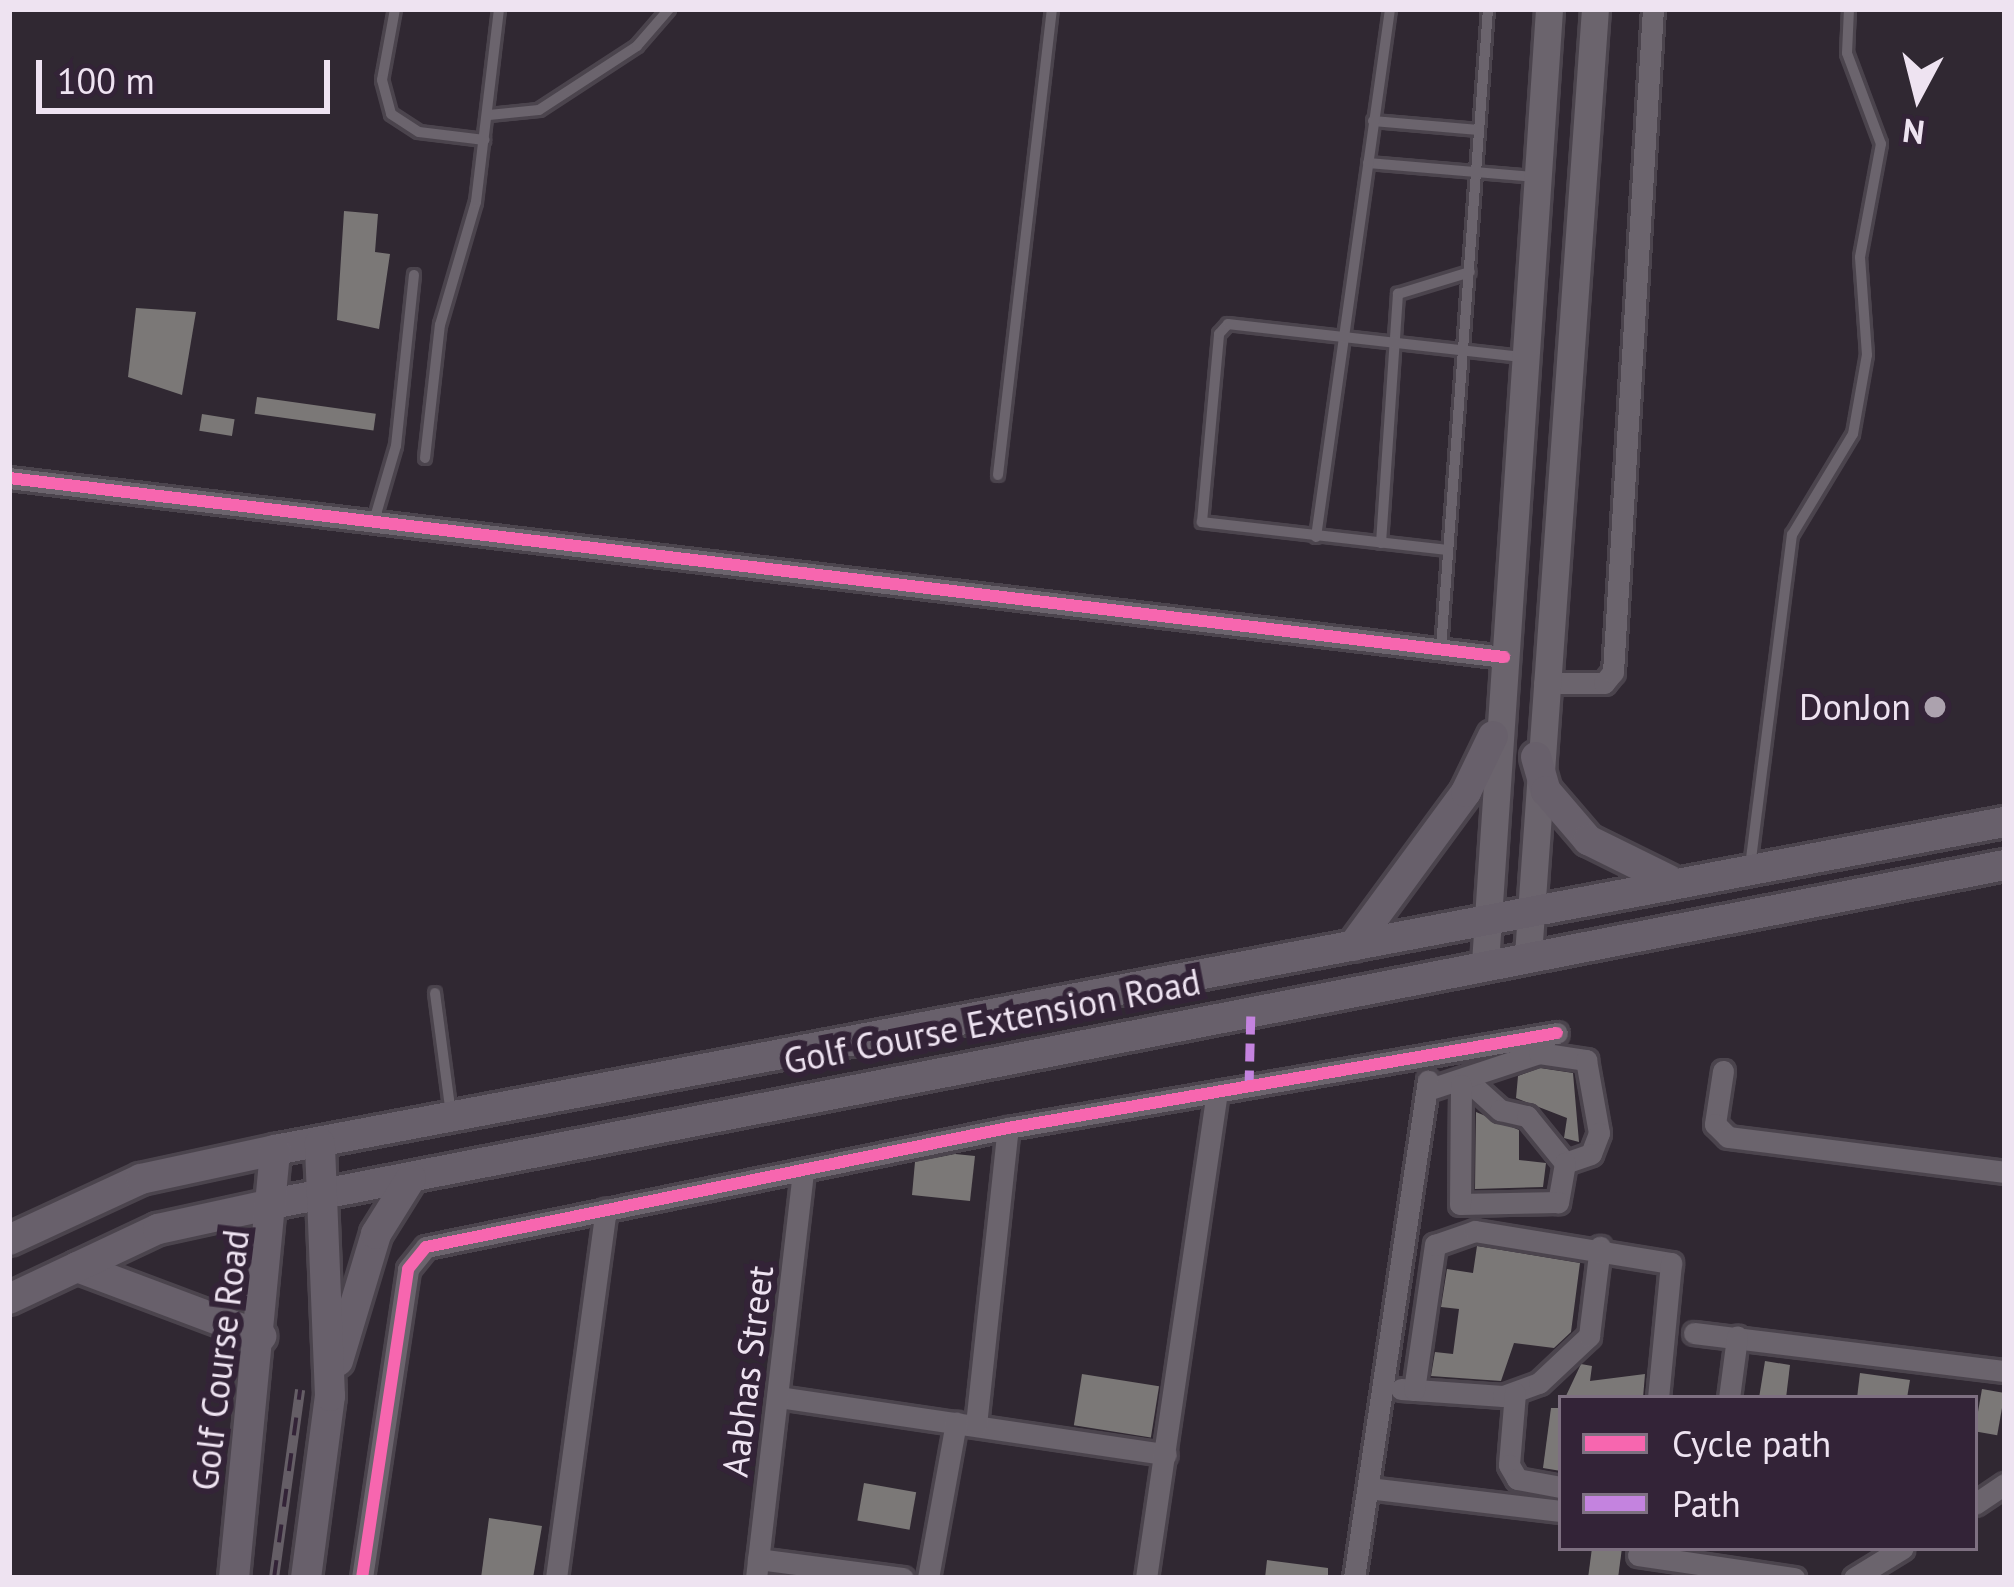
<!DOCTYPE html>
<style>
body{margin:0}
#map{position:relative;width:2014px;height:1587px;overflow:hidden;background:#302832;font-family:"PT Sans",sans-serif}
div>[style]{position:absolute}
.building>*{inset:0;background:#7b7877;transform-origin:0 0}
.roads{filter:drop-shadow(3px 0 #4b444d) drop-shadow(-3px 0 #4b444d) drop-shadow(0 3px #4b444d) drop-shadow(0 -3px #4b444d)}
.service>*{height:10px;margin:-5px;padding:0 5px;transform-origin:5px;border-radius:5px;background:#6b646d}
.minor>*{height:21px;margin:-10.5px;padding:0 10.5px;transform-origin:10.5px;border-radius:10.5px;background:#6b646d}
.tertiary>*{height:27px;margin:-13.5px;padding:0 13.5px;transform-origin:13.5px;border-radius:13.5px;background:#6b646d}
.secondary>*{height:30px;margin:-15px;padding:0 15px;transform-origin:15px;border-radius:15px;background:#68606b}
.rail>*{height:10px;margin-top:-5px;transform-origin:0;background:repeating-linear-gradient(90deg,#332337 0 18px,#655e66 0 36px);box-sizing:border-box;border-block:3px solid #655e66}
.quiet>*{height:9px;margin-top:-4.5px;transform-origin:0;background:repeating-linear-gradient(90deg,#c483df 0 18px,transparent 0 27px)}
.cycleway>*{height:12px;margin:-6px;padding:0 6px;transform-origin:6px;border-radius:6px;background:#f766af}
.dots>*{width:33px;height:33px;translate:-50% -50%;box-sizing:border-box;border:6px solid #332337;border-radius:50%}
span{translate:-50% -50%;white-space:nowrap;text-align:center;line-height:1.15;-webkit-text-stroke:12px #332337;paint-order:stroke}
.poi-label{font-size:36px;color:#eee3f1}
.right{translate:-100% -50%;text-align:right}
.street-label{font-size:36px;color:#eee3f1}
.frame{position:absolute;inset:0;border:12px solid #eee3f1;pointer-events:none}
.legend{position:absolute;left:1558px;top:1395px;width:420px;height:156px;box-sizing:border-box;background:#332337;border:3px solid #7e7081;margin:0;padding:15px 21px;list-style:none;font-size:36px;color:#eee3f1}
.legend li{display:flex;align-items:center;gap:24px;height:60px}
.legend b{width:60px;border:3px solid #7e7081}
.north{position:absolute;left:1858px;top:36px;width:120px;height:120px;-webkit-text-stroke:9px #332337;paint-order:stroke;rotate:187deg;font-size:33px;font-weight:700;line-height:48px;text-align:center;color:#eee3f1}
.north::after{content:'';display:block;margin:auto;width:42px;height:54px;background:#eee3f1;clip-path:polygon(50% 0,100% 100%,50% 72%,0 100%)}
.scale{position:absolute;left:36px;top:60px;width:294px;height:54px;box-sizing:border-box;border:6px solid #eee3f1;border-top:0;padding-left:15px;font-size:36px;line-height:42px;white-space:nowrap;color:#eee3f1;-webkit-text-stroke:9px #332337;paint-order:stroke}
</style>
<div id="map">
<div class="building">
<div style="clip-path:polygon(344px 211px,378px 214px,375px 252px,390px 254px,379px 329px,337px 320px)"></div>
<div style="clip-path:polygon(136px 308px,196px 312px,182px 395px,128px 377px)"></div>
<div style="left:257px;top:397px;width:120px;height:17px;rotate:8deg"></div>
<div style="left:202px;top:414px;width:33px;height:17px;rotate:9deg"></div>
<div style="clip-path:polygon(1540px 1068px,1573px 1073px,1579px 1142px,1564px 1138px,1567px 1118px,1516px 1098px,1518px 1076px)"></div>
<div style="clip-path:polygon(1476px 1112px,1519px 1130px,1519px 1160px,1546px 1163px,1543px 1187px,1475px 1189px)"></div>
<div style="clip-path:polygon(955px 1154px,975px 1156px,970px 1201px,912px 1195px,915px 1162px)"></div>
<div style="clip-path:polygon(1477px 1246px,1580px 1263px,1571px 1332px,1554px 1348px,1514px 1343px,1501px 1381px,1431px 1376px,1435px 1352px,1453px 1354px,1459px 1309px,1441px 1307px,1447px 1269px,1473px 1273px)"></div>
<div style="clip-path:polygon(1765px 1361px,1790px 1365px,1786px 1398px,1759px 1398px)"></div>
<div style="clip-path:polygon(1581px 1364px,1592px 1366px,1590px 1381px,1645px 1374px,1643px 1398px,1565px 1398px)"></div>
<div style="clip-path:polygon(1860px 1373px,1910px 1380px,1907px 1398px,1857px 1398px)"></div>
<div style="left:1082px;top:1374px;width:78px;height:52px;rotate:9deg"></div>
<div style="left:1982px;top:1389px;width:23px;height:43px;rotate:10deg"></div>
<div style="clip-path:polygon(1551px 1408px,1561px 1408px,1561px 1471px,1543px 1468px)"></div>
<div style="left:864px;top:1483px;width:53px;height:38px;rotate:10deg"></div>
<div style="clip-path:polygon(489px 1518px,542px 1526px,533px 1578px,481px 1578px)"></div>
<div style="clip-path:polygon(1592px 1548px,1622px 1548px,1618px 1578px,1588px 1578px)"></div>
<div style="clip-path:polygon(1267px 1560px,1328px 1568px,1328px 1578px,1265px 1578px)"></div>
</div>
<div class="roads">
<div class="service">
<div style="left:395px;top:9px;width:72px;rotate:100.4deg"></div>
<div style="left:382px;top:80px;width:35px;rotate:75deg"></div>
<div style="left:391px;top:114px;width:33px;rotate:33deg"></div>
<div style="left:419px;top:132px;width:66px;rotate:6.9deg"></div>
<div style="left:489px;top:115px;width:50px;rotate:-5.7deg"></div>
<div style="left:539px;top:110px;width:117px;rotate:-33.1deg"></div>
<div style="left:637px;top:46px;width:49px;rotate:-49.1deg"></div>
<div style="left:1373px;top:121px;width:106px;rotate:4.9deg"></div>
<div style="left:1368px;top:163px;width:169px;rotate:4.8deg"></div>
<div style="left:425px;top:458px;width:134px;rotate:-83.6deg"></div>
<div style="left:440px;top:325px;width:128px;rotate:-73.7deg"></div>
<div style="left:476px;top:202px;width:194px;rotate:-83.2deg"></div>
<div style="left:998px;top:475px;width:469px;rotate:-83.4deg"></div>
<div style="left:374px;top:521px;width:78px;rotate:-73.7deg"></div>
<div style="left:396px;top:446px;width:172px;rotate:-84deg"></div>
<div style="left:1316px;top:537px;width:533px;rotate:-82.02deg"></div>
<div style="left:1381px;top:543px;width:250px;rotate:-86.1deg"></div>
<div style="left:1398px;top:294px;width:75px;rotate:-17deg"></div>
<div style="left:1447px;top:550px;width:247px;rotate:-173.5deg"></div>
<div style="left:1202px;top:522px;width:189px;rotate:-84.8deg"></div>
<div style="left:1219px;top:334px;width:13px;rotate:-48deg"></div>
<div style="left:1228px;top:324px;width:295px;rotate:6.4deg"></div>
<div style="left:1441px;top:649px;width:642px;rotate:-85.8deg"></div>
<div style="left:1750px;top:867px;width:335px;rotate:-82.8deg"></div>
<div style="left:1792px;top:535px;width:118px;rotate:-58.9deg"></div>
<div style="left:1853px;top:434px;width:80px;rotate:-80deg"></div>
<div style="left:1867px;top:355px;width:98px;rotate:-94.1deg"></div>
<div style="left:1860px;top:257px;width:115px;rotate:-79.5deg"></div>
<div style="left:1881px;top:144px;width:97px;rotate:-110.5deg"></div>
<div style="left:1847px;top:53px;width:44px;rotate:-87.4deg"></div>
<div style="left:435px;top:993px;width:122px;rotate:82.5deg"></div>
</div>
<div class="minor">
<div style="left:9px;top:478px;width:1506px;rotate:6.83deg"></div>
<div style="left:1544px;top:683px;width:60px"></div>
<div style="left:1604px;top:683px;width:14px;rotate:-51deg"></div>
<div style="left:1613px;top:672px;width:664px;rotate:-86.55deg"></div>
<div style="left:1723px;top:1071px;width:54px;rotate:98.6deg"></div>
<div style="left:1715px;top:1124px;width:18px;rotate:45deg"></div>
<div style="left:1728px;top:1137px;width:279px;rotate:7.2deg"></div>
<div style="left:1469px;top:1082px;width:42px;rotate:42.1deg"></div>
<div style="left:1500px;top:1110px;width:28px;rotate:13deg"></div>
<div style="left:1527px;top:1116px;width:60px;rotate:51deg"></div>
<div style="left:1427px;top:1090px;width:118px;rotate:-18.3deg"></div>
<div style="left:1539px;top:1053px;width:48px;rotate:8.5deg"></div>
<div style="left:1586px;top:1060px;width:74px;rotate:79.9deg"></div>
<div style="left:1599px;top:1133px;width:22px;rotate:111deg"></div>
<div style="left:1591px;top:1154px;width:28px;rotate:161deg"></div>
<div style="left:1565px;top:1163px;width:40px;rotate:100deg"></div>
<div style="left:1558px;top:1202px;width:98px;rotate:178.8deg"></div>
<div style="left:1460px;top:1204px;width:119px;rotate:-89.5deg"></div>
<div style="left:1694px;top:1333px;width:313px;rotate:7deg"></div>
<div style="left:1401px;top:1389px;width:102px;rotate:3.9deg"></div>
<div style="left:1503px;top:1396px;width:38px;rotate:-20deg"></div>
<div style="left:1539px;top:1383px;width:69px;rotate:-43.2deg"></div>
<div style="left:1589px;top:1336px;width:90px;rotate:-83deg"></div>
<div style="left:1414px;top:1390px;width:147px;rotate:-81.8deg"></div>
<div style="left:1435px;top:1245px;width:42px;rotate:-19.3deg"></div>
<div style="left:1475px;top:1231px;width:199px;rotate:9.3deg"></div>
<div style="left:1671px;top:1263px;width:136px;rotate:95.5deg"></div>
<div style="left:1515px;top:1393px;width:72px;rotate:94.8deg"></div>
<div style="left:1509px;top:1465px;width:16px;rotate:60deg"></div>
<div style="left:1517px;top:1479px;width:45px;rotate:10.3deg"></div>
<div style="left:778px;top:1397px;width:392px;rotate:8.4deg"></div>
<div style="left:1729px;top:1398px;width:62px;rotate:-82.5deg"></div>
<div style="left:976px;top:1425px;width:299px;rotate:-83.9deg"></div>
<div style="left:1368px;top:1488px;width:194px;rotate:6.8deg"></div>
<div style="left:1975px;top:1504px;width:36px;rotate:-34deg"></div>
<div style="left:1638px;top:1555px;width:158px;rotate:8.4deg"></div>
<div style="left:758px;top:1559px;width:146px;rotate:7.5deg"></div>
<div style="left:362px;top:1578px;width:312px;rotate:-81.5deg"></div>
<div style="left:408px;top:1269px;width:28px;rotate:-51deg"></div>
<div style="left:426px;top:1247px;width:594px;rotate:-11.56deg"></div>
<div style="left:1008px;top:1128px;width:557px;rotate:-9.82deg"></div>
<div style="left:556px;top:1578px;width:372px;rotate:-82.3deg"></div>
<div style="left:756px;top:1578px;width:409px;rotate:-83.4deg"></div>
<div style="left:928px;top:1578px;width:158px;rotate:-79.8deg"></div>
<div style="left:1146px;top:1578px;width:490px;rotate:-81.7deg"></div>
<div style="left:1354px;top:1578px;width:503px;rotate:-81.55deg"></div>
<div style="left:1854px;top:1578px;width:57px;rotate:-31.5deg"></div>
</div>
<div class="tertiary">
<div style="left:1528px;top:955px;width:948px;rotate:-85.95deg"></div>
<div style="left:1485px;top:963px;width:956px;rotate:-86.16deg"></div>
</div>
<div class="secondary">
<div style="left:1536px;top:757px;width:35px;rotate:74deg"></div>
<div style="left:1546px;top:791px;width:65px;rotate:49.4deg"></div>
<div style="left:1588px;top:840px;width:90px;rotate:26.3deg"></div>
<div style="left:1353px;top:946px;width:191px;rotate:-53.7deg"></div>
<div style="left:1466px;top:792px;width:62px;rotate:-64.3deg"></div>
<div style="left:9px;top:1240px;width:145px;rotate:-24.8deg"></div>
<div style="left:141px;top:1179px;width:137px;rotate:-12.2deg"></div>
<div style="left:275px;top:1150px;width:1761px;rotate:-10.74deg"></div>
<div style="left:77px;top:1267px;width:197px;rotate:20.6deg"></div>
<div style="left:9px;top:1299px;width:165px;rotate:-25.2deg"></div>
<div style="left:158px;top:1229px;width:122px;rotate:-12.3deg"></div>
<div style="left:277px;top:1203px;width:1761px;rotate:-11.07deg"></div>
<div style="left:338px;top:1361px;width:133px;rotate:-73.3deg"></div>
<div style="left:376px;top:1234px;width:66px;rotate:-58deg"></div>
<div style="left:234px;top:1578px;width:430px;rotate:-84.5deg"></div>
<div style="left:306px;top:1578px;width:184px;rotate:-82.5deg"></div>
<div style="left:330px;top:1396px;width:253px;rotate:-92.3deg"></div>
</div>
</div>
<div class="rail">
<div style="left:274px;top:1578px;width:190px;rotate:-82.1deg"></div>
</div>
<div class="quiet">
<div style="left:1249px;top:1088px;width:80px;rotate:-88.6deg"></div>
</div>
<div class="cycleway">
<div style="left:9px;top:478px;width:1506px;rotate:6.83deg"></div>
<div style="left:362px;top:1578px;width:312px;rotate:-81.5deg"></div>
<div style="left:408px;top:1269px;width:28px;rotate:-51deg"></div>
<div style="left:426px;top:1247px;width:594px;rotate:-11.56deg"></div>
<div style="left:1008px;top:1128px;width:557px;rotate:-9.82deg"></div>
</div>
<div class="dots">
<div style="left:1935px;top:707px;background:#aca2ae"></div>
</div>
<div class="poi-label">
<span class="right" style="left:1911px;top:707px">DonJon</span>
</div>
<div class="street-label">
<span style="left:992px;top:1021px;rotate:-11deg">Golf Course Extension Road</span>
<span style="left:220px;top:1360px;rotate:-83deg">Golf Course Road</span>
<span style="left:747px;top:1371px;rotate:-83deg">Aabhas Street</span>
</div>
<div class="frame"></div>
<ul class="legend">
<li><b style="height:15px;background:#f766af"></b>Cycle path</li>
<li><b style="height:15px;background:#c483df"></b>Path</li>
</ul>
<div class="north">N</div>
<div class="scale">100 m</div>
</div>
